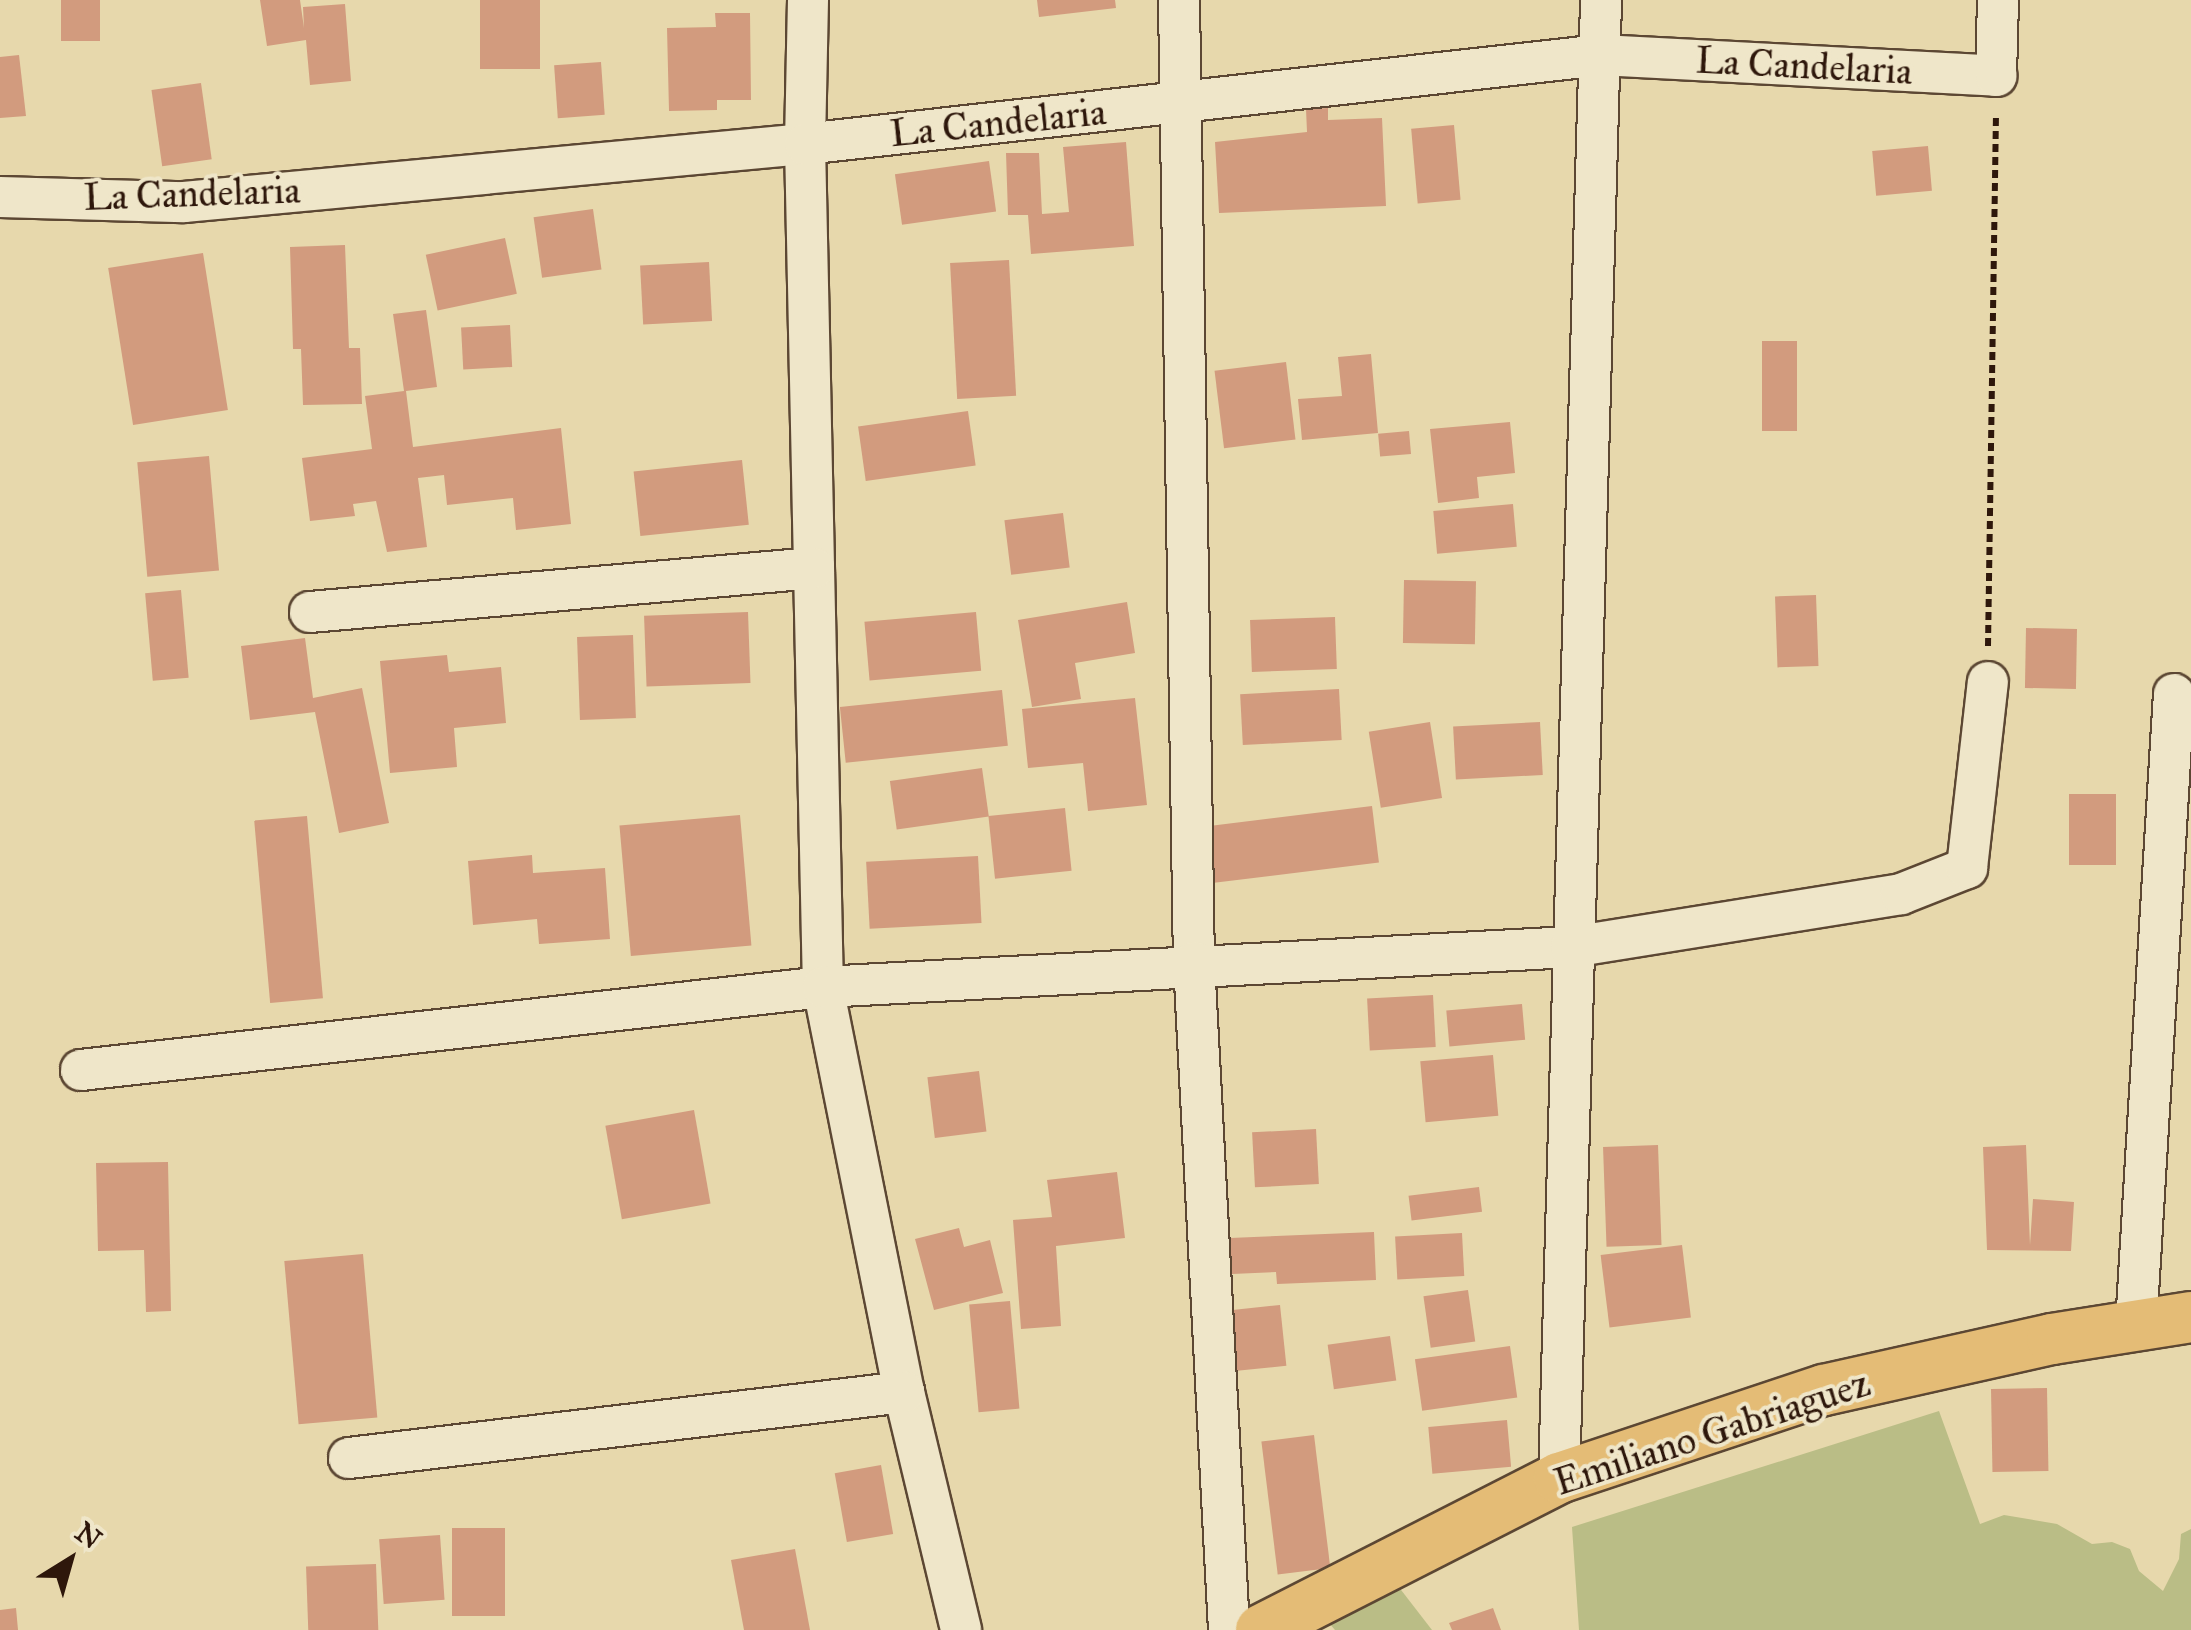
<!DOCTYPE html>
<style>
body{margin:0}
#map{position:relative;width:2191px;height:1630px;overflow:hidden;background:#e7d8ac;font-family:"IM FELL Great Primer",serif}
div>[style]{position:absolute}
.green>*{inset:0;background:#babd86}
.building>*{inset:0;background:#d29b7e;transform-origin:0 0}
.path>*{height:6px;margin-top:-3px;transform-origin:0;background:repeating-linear-gradient(90deg,#2e170b 0 8px,transparent 0 13px)}
.roads{filter:drop-shadow(2px 0 #5c4733) drop-shadow(-2px 0 #5c4733) drop-shadow(0 2px #5c4733) drop-shadow(0 -2px #5c4733)}
.minor>*{height:40px;margin:-20px;padding:0 20px;transform-origin:20px;border-radius:20px;background:#efe6c9}
.major>*{height:50px;margin:-25px;padding:0 25px;transform-origin:25px;border-radius:25px;background:#e4bc76}
span{translate:-50% -50%;white-space:nowrap;text-align:center;line-height:1.15;-webkit-text-stroke:8px #efe6c9;paint-order:stroke}
.street-label{font-size:38px;color:#2e170b}
.north{position:absolute;left:20px;top:1510px;width:100px;height:100px;-webkit-text-stroke:8px #efe6c9;paint-order:stroke;rotate:37deg;font-size:28px;font-weight:700;line-height:40px;text-align:center;color:#2e170b}
.north::after{content:'';display:block;margin:auto;width:35px;height:45px;background:#2e170b;clip-path:polygon(50% 0,100% 100%,50% 72%,0 100%)}
</style>
<div id="map">
<div class="green">
<div style="clip-path:polygon(1939px 1411px,1980px 1524px,2004px 1515px,2057px 1524px,2092px 1544px,2112px 1542px,2130px 1549px,2139px 1571px,2163px 1591px,2179px 1559px,2181px 1534px,2191px 1529px,2191px 1630px,1579px 1630px,1572px 1527px)"></div>
<div style="clip-path:polygon(1398px 1586px,1432px 1630px,1335px 1630px,1329px 1623px)"></div>
</div>
<div class="building">
<div style="left:61px;top:0;width:39px;height:41px"></div>
<div style="clip-path:polygon(260px 0,300px 0,304px 28px,303px 7px,345px 4px,351px 81px,310px 85px,306px 40px,267px 46px)"></div>
<div style="left:480px;top:0;width:60px;height:69px"></div>
<div style="clip-path:polygon(1037px 0,1115px 0,1116px 8px,1039px 17px)"></div>
<div style="clip-path:polygon(715px 13px,750px 13px,751px 100px,717px 100px,717px 110px,669px 111px,667px 28px,716px 27px)"></div>
<div style="clip-path:polygon(19px 55px,26px 116px,0 118px,0 57px)"></div>
<div style="left:601px;top:62px;width:53px;height:47px;rotate:86deg"></div>
<div style="left:201px;top:83px;width:77px;height:50px;rotate:82deg"></div>
<div style="clip-path:polygon(1328px 108px,1328px 120px,1382px 118px,1386px 206px,1219px 213px,1215px 142px,1307px 132px,1306px 109px)"></div>
<div style="left:1454px;top:125px;width:75px;height:43px;rotate:85deg"></div>
<div style="clip-path:polygon(1126px 142px,1134px 246px,1031px 254px,1028px 215px,1008px 215px,1006px 153px,1039px 153px,1042px 214px,1069px 212px,1063px 147px)"></div>
<div style="left:1928px;top:146px;width:45px;height:56px;rotate:85deg"></div>
<div style="left:989px;top:161px;width:51px;height:95px;rotate:82deg"></div>
<div style="left:593px;top:209px;width:61px;height:60px;rotate:82deg"></div>
<div style="left:505px;top:238px;width:57px;height:81px;rotate:78deg"></div>
<div style="clip-path:polygon(345px 245px,349px 348px,360px 348px,362px 404px,303px 405px,301px 349px,293px 349px,290px 247px)"></div>
<div style="left:203px;top:253px;width:159px;height:96px;rotate:81deg"></div>
<div style="left:1009px;top:260px;width:136px;height:59px;rotate:87deg"></div>
<div style="left:709px;top:262px;width:59px;height:69px;rotate:87deg"></div>
<div style="clip-path:polygon(426px 310px,437px 387px,406px 391px,413px 447px,561px 428px,571px 524px,516px 530px,513px 498px,447px 505px,444px 475px,418px 478px,427px 547px,387px 552px,376px 501px,353px 504px,355px 516px,310px 521px,302px 458px,372px 449px,365px 396px,404px 391px,393px 314px)"></div>
<div style="left:510px;top:325px;width:42px;height:49px;rotate:87deg"></div>
<div style="left:1762px;top:341px;width:35px;height:90px"></div>
<div style="clip-path:polygon(1371px 354px,1378px 433px,1302px 440px,1298px 399px,1342px 396px,1338px 357px)"></div>
<div style="left:1286px;top:362px;width:78px;height:72px;rotate:83deg"></div>
<div style="left:968px;top:411px;width:55px;height:111px;rotate:82deg"></div>
<div style="clip-path:polygon(1510px 422px,1515px 473px,1477px 477px,1479px 498px,1438px 503px,1430px 429px)"></div>
<div style="left:1409px;top:431px;width:23px;height:31px;rotate:85deg"></div>
<div style="left:209px;top:456px;width:115px;height:72px;rotate:85deg"></div>
<div style="left:742px;top:460px;width:65px;height:109px;rotate:84deg"></div>
<div style="left:1513px;top:504px;width:43px;height:80px;rotate:85deg"></div>
<div style="left:1063px;top:513px;width:55px;height:59px;rotate:83deg"></div>
<div style="left:1404px;top:580px;width:72px;height:63px;rotate:1deg"></div>
<div style="left:181px;top:590px;width:88px;height:36px;rotate:85deg"></div>
<div style="left:1816px;top:595px;width:71px;height:41px;rotate:88deg"></div>
<div style="clip-path:polygon(1127px 602px,1135px 653px,1075px 663px,1081px 699px,1032px 707px,1018px 620px)"></div>
<div style="left:748px;top:612px;width:71px;height:104px;rotate:88deg"></div>
<div style="left:976px;top:612px;width:59px;height:112px;rotate:85deg"></div>
<div style="left:1335px;top:617px;width:52px;height:85px;rotate:88deg"></div>
<div style="left:2026px;top:628px;width:51px;height:60px;rotate:1deg"></div>
<div style="left:633px;top:635px;width:83px;height:56px;rotate:88deg"></div>
<div style="clip-path:polygon(305px 638px,313px 698px,362px 688px,389px 823px,339px 833px,315px 712px,250px 720px,241px 646px)"></div>
<div style="clip-path:polygon(447px 655px,449px 672px,501px 667px,506px 723px,454px 728px,457px 767px,390px 773px,380px 661px)"></div>
<div style="left:1339px;top:689px;width:51px;height:99px;rotate:87deg"></div>
<div style="left:1002px;top:690px;width:56px;height:163px;rotate:84deg"></div>
<div style="clip-path:polygon(1135px 698px,1147px 805px,1088px 811px,1083px 763px,1028px 768px,1022px 709px)"></div>
<div style="left:1430px;top:722px;width:77px;height:62px;rotate:81deg"></div>
<div style="left:1540px;top:722px;width:53px;height:87px;rotate:87deg"></div>
<div style="left:982px;top:768px;width:49px;height:93px;rotate:82deg"></div>
<div style="left:2069px;top:794px;width:47px;height:71px"></div>
<div style="left:1372px;top:806px;width:57px;height:170px;rotate:83deg"></div>
<div style="left:1065px;top:808px;width:63px;height:77px;rotate:84deg"></div>
<div style="left:740px;top:815px;width:131px;height:121px;rotate:85deg"></div>
<div style="left:307px;top:816px;width:183px;height:53px;rotate:85deg"></div>
<div style="clip-path:polygon(532px 855px,533px 873px,605px 868px,610px 939px,539px 944px,537px 919px,473px 925px,468px 861px)"></div>
<div style="left:978px;top:856px;width:67px;height:112px;rotate:87deg"></div>
<div style="left:1433px;top:995px;width:52px;height:66px;rotate:87deg"></div>
<div style="left:1522px;top:1004px;width:36px;height:76px;rotate:85deg"></div>
<div style="left:1493px;top:1055px;width:61px;height:73px;rotate:85deg"></div>
<div style="left:979px;top:1071px;width:61px;height:52px;rotate:83deg"></div>
<div style="left:694px;top:1110px;width:95px;height:90px;rotate:80deg"></div>
<div style="left:1316px;top:1129px;width:55px;height:64px;rotate:87deg"></div>
<div style="left:1658px;top:1145px;width:100px;height:55px;rotate:88deg"></div>
<div style="clip-path:polygon(2026px 1145px,2030px 1245px,2033px 1199px,2074px 1202px,2071px 1251px,1987px 1250px,1983px 1147px)"></div>
<div style="clip-path:polygon(168px 1162px,171px 1311px,146px 1312px,144px 1250px,98px 1251px,96px 1163px)"></div>
<div style="clip-path:polygon(1117px 1172px,1125px 1238px,1056px 1246px,1061px 1326px,1021px 1329px,1013px 1220px,1052px 1217px,1047px 1180px)"></div>
<div style="left:1479px;top:1187px;width:25px;height:71px;rotate:83deg"></div>
<div style="clip-path:polygon(959px 1228px,964px 1247px,990px 1240px,1003px 1293px,934px 1310px,915px 1239px)"></div>
<div style="clip-path:polygon(1374px 1232px,1376px 1280px,1277px 1284px,1276px 1272px,1232px 1274px,1230px 1238px)"></div>
<div style="left:1462px;top:1233px;width:43px;height:67px;rotate:87deg"></div>
<div style="left:1682px;top:1245px;width:73px;height:82px;rotate:83deg"></div>
<div style="left:363px;top:1254px;width:164px;height:79px;rotate:85deg"></div>
<div style="left:1468px;top:1290px;width:52px;height:45px;rotate:82deg"></div>
<div style="left:1010px;top:1301px;width:108px;height:41px;rotate:85deg"></div>
<div style="left:1280px;top:1305px;width:61px;height:57px;rotate:84deg"></div>
<div style="left:1390px;top:1336px;width:45px;height:63px;rotate:82deg"></div>
<div style="left:1510px;top:1346px;width:52px;height:96px;rotate:82deg"></div>
<div style="left:2047px;top:1388px;width:83px;height:56px;rotate:89deg"></div>
<div style="left:1507px;top:1420px;width:47px;height:79px;rotate:85deg"></div>
<div style="left:1314px;top:1435px;width:134px;height:53px;rotate:83deg"></div>
<div style="left:881px;top:1465px;width:70px;height:47px;rotate:80deg"></div>
<div style="left:452px;top:1528px;width:53px;height:88px"></div>
<div style="left:440px;top:1535px;width:65px;height:61px;rotate:86deg"></div>
<div style="clip-path:polygon(795px 1549px,810px 1630px,744px 1630px,731px 1560px)"></div>
<div style="left:376px;top:1564px;width:66px;height:70px;rotate:88deg"></div>
<div style="clip-path:polygon(16px 1608px,18px 1630px,0 1630px,0 1610px)"></div>
<div style="clip-path:polygon(1493px 1608px,1501px 1630px,1452px 1630px,1449px 1623px)"></div>
</div>
<div class="path">
<div style="left:1988px;top:646px;width:532px;rotate:-89.14deg"></div>
</div>
<div class="roads">
<div class="minor">
<div style="left:808px;top:0;width:144px;rotate:91.2deg"></div>
<div style="left:805px;top:144px;width:843px;rotate:88.78deg"></div>
<div style="left:823px;top:987px;width:413px;rotate:78.7deg"></div>
<div style="left:904px;top:1392px;width:245px;rotate:76.5deg"></div>
<div style="left:1179px;top:0;width:962px;rotate:89.11deg"></div>
<div style="left:1194px;top:962px;width:669px;rotate:87deg"></div>
<div style="left:0;top:197px;width:184px;rotate:1.6deg"></div>
<div style="left:184px;top:202px;width:624px;rotate:-5.34deg"></div>
<div style="left:805px;top:144px;width:801px;rotate:-6.38deg"></div>
<div style="left:1601px;top:55px;width:396px;rotate:3deg"></div>
<div style="left:1996px;top:76px;width:76px;rotate:-88.5deg"></div>
<div style="left:310px;top:612px;width:506px;rotate:-4.99deg"></div>
<div style="left:81px;top:1070px;width:747px;rotate:-6.38deg"></div>
<div style="left:823px;top:987px;width:749px;rotate:-3.06deg"></div>
<div style="left:1571px;top:947px;width:334px;rotate:-9.1deg"></div>
<div style="left:1901px;top:894px;width:71px;rotate:-21.5deg"></div>
<div style="left:1967px;top:868px;width:187px;rotate:-83.6deg"></div>
<div style="left:2136px;top:1326px;width:633px;rotate:-86.56deg"></div>
<div style="left:349px;top:1458px;width:559px;rotate:-6.78deg"></div>
<div style="left:1559px;top:1478px;width:1479px;rotate:-88.37deg"></div>
</div>
<div class="major">
<div style="left:1261px;top:1630px;width:335px;rotate:-27deg"></div>
<div style="left:1559px;top:1478px;width:279px;rotate:-18.4deg"></div>
<div style="left:1824px;top:1390px;width:234px;rotate:-12.6deg"></div>
<div style="left:2052px;top:1339px;width:141px;rotate:-9deg"></div>
</div>
</div>
<div class="street-label">
<span style="left:1804px;top:66px;rotate:3deg">La Candelaria</span>
<span style="left:998px;top:123px;rotate:-6deg">La Candelaria</span>
<span style="left:192px;top:194px;rotate:-2deg">La Candelaria</span>
<span style="left:1712px;top:1433px;rotate:-18deg">Emiliano Gabriaguez</span>
</div>
<div class="north">N</div>
</div>
